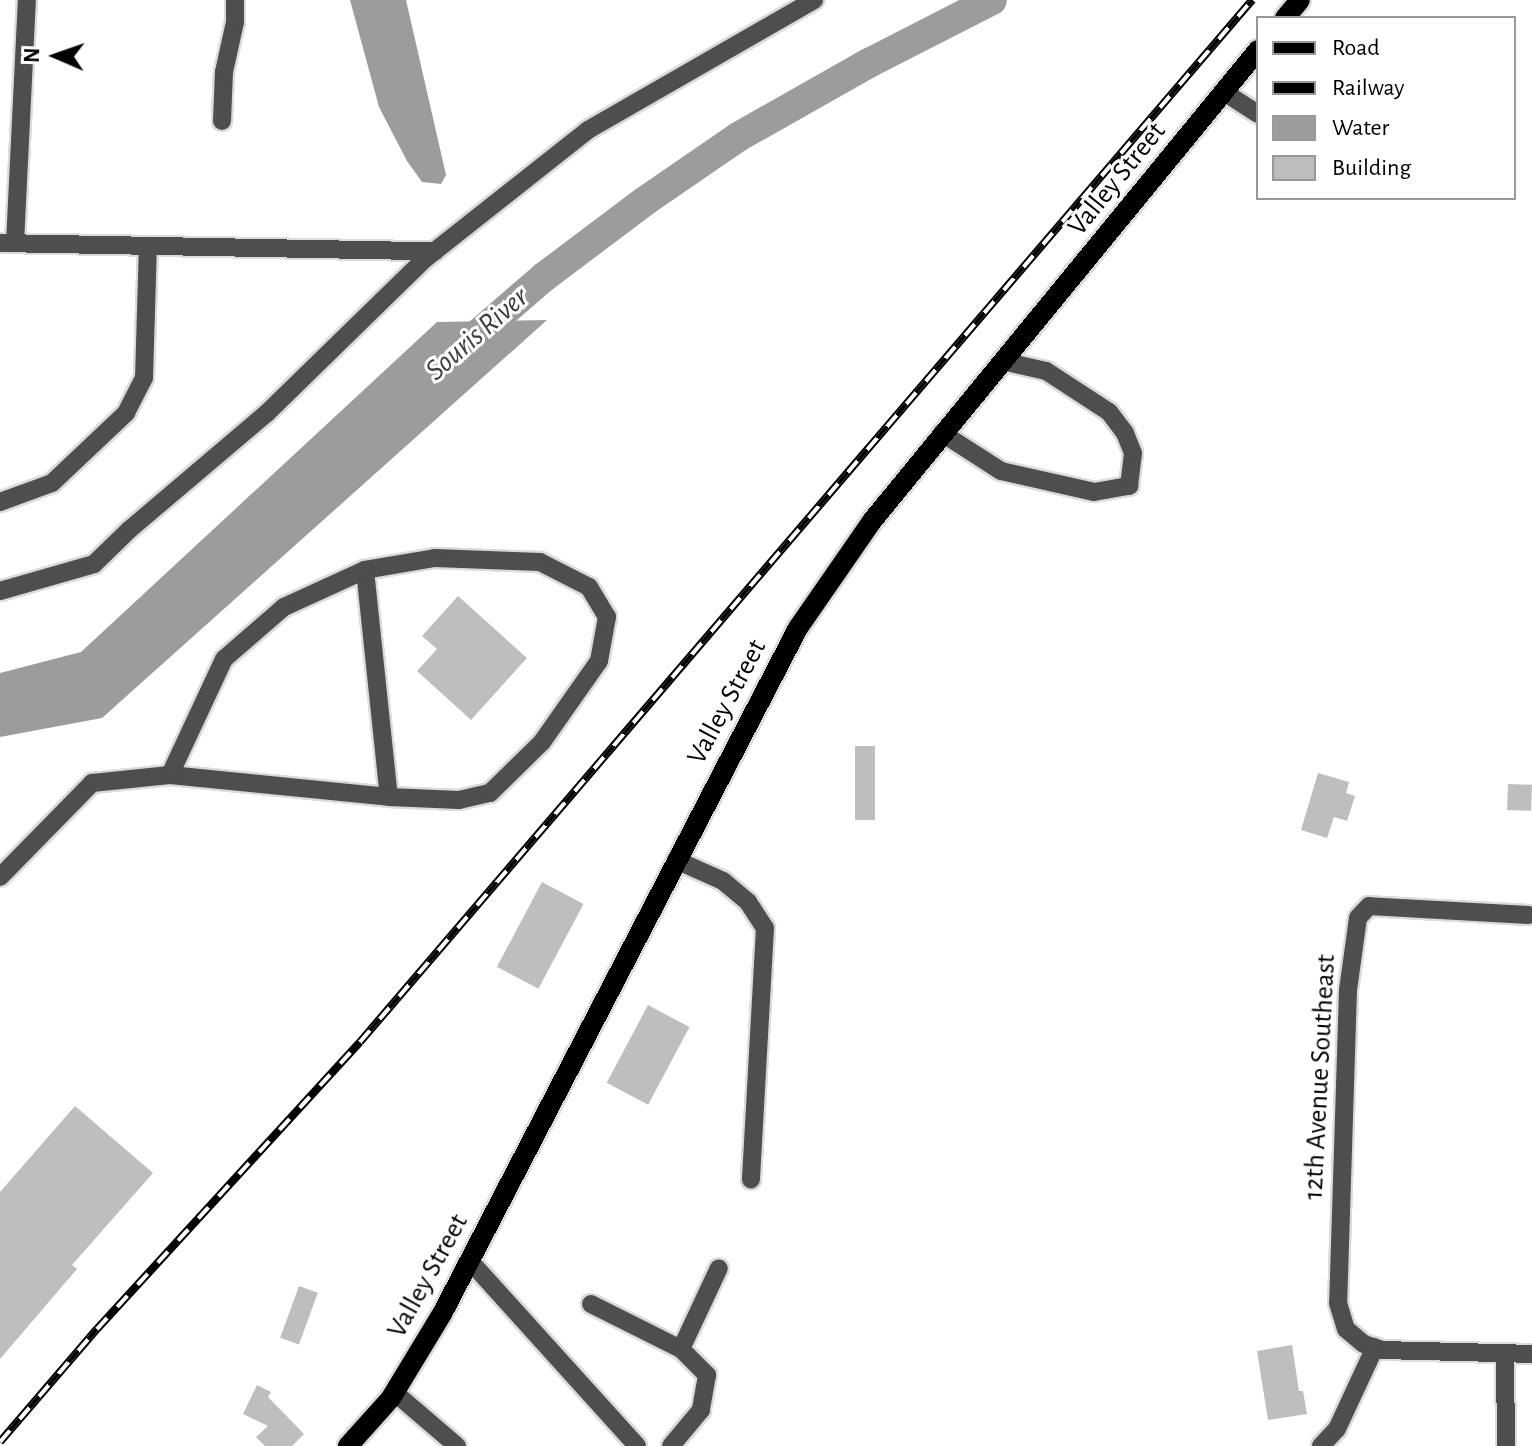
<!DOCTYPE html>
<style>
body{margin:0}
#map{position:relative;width:1532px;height:1446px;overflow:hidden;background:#fff;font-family:"Alegreya Sans",sans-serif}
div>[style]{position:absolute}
.water>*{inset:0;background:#9c9c9c}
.river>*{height:30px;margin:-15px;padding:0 15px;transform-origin:15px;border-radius:15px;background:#9c9c9c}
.building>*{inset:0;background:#bebebe;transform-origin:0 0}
.roads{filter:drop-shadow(2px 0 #dbdbdb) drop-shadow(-2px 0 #dbdbdb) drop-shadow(0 2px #dbdbdb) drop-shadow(0 -2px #dbdbdb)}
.minor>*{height:18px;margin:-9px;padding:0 9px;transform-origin:9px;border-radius:9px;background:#4e4e4e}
.major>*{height:20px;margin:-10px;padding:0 10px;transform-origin:10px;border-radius:10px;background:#000}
.rail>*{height:8px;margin-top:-4px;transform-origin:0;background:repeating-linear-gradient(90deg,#fff 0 15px,#000 0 30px);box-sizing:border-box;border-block:2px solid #000}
span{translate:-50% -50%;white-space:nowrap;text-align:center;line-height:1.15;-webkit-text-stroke:6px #fff;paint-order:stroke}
.street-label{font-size:28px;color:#000}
.water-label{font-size:30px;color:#3d3d3d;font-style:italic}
.legend{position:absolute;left:1256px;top:16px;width:260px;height:184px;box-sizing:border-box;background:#fff;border:2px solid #999;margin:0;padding:10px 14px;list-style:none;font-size:24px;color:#000}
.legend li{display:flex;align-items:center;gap:16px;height:40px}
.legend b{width:40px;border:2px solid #999}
.north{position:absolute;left:16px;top:16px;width:80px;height:80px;-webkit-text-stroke:6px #fff;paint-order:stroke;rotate:272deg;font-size:22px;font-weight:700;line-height:32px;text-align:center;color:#000}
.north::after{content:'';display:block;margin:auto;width:28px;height:36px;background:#000;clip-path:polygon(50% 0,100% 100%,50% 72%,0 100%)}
</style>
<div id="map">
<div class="water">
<div style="clip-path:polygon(350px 0,406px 0,446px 175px,441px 184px,422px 182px,407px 161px,379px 107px)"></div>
<div style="clip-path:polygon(547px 320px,102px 718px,0 737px,0 673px,81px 652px,437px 322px)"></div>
</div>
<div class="river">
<div style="left:464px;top:346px;width:106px;rotate:-40.8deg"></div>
<div style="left:544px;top:277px;width:126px;rotate:-37deg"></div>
<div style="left:645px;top:201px;width:113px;rotate:-34.5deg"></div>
<div style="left:738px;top:137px;width:150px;rotate:-29.5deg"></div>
<div style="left:869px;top:63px;width:138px;rotate:-27.1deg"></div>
</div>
<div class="building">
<div style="clip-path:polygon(458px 596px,527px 658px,471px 720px,417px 671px,437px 649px,422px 636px)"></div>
<div style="left:855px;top:746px;width:20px;height:74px"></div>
<div style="clip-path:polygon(1318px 773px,1349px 782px,1346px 793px,1355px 796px,1347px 821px,1334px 817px,1327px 838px,1301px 830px)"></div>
<div style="left:1508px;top:784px;width:24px;height:26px;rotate:2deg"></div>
<div style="left:542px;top:882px;width:47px;height:96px;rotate:28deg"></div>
<div style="left:648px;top:1005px;width:47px;height:88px;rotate:28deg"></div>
<div style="clip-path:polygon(75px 1106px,153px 1173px,72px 1265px,77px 1269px,0 1359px,0 1192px)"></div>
<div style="left:299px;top:1286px;width:20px;height:55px;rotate:20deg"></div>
<div style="clip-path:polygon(1292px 1345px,1299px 1391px,1303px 1391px,1307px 1414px,1268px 1420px,1257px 1351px)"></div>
<div style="clip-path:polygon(257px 1385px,271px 1392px,268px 1397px,304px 1434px,292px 1446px,265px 1446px,256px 1437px,268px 1426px,243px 1414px)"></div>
</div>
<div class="roads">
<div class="minor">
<div style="left:1224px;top:92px;width:40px;rotate:32.9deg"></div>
<div style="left:222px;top:121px;width:49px;rotate:-87.7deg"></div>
<div style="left:224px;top:72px;width:51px;rotate:-77.6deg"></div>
<div style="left:235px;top:22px;width:22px;rotate:-90deg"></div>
<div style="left:0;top:243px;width:435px;rotate:1.1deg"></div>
<div style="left:15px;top:243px;width:243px;rotate:-87.2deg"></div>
<div style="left:942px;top:433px;width:70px;rotate:32.8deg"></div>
<div style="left:1001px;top:471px;width:95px;rotate:12.7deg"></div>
<div style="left:1094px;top:492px;width:36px;rotate:-10deg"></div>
<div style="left:1129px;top:486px;width:33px;rotate:-83deg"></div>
<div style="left:1133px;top:453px;width:22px;rotate:-112deg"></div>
<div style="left:1125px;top:433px;width:26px;rotate:-127deg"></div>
<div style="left:1109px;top:412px;width:75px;rotate:-146.9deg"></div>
<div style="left:1046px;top:371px;width:45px;rotate:-167.2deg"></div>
<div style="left:0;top:502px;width:55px;rotate:-20.1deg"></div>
<div style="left:52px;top:483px;width:102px;rotate:-43.4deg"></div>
<div style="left:126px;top:413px;width:39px;rotate:-63deg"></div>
<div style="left:144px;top:378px;width:132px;rotate:-88.3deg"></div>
<div style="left:365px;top:570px;width:228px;rotate:84deg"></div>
<div style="left:0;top:591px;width:98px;rotate:-16deg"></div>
<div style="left:94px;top:564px;width:49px;rotate:-44.2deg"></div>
<div style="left:129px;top:530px;width:181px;rotate:-40.3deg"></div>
<div style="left:267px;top:413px;width:222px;rotate:-44.3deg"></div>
<div style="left:426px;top:258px;width:206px;rotate:-38.3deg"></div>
<div style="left:588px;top:130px;width:261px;rotate:-29.9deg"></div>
<div style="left:676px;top:860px;width:51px;rotate:24.1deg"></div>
<div style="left:723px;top:881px;width:33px;rotate:40deg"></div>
<div style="left:748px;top:902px;width:31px;rotate:57deg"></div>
<div style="left:765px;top:928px;width:252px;rotate:93.2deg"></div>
<div style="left:0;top:877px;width:132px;rotate:-45.6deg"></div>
<div style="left:92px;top:783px;width:78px;rotate:-5.9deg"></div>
<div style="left:170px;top:775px;width:220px;rotate:5.7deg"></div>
<div style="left:389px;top:797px;width:70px;rotate:2.5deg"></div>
<div style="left:459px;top:800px;width:32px;rotate:-13deg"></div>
<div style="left:490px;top:793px;width:73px;rotate:-44.4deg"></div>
<div style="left:542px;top:742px;width:99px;rotate:-54.9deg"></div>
<div style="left:599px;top:661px;width:45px;rotate:-79.7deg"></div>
<div style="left:607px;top:617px;width:35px;rotate:-121deg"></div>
<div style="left:589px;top:587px;width:55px;rotate:-153deg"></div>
<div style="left:540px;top:562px;width:105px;rotate:-177.8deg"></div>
<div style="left:435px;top:558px;width:71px;rotate:170.3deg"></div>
<div style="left:365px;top:570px;width:89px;rotate:155.4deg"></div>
<div style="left:284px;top:607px;width:79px;rotate:139.1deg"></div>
<div style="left:224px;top:659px;width:128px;rotate:115deg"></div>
<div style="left:1528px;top:915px;width:159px;rotate:-176.8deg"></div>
<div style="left:1369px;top:906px;width:16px;rotate:133deg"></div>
<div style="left:1358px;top:918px;width:73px;rotate:97.9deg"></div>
<div style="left:1348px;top:990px;width:313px;rotate:91.8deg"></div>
<div style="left:1338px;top:1303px;width:27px;rotate:73deg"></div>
<div style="left:1346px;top:1329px;width:23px;rotate:40deg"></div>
<div style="left:1364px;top:1344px;width:19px;rotate:18deg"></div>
<div style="left:1382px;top:1350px;width:150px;rotate:1.5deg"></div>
<div style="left:470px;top:1261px;width:249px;rotate:47.9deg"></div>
<div style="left:591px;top:1304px;width:101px;rotate:26.6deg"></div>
<div style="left:681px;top:1349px;width:37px;rotate:45deg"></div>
<div style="left:707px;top:1375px;width:36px;rotate:100deg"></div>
<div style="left:701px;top:1410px;width:47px;rotate:129.8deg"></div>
<div style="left:681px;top:1349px;width:89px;rotate:-64.9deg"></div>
<div style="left:1505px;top:1354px;width:92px;rotate:89.4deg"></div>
<div style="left:394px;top:1392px;width:83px;rotate:40.6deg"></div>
<div style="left:1321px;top:1446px;width:23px;rotate:-47deg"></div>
<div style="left:1337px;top:1429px;width:90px;rotate:-65.1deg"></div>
</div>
<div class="major">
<div style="left:1285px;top:18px;width:23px;rotate:-50deg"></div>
<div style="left:348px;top:1446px;width:64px;rotate:-48.1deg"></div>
<div style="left:391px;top:1398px;width:100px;rotate:-58.8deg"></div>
<div style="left:443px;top:1312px;width:771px;rotate:-62.57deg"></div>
<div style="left:798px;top:628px;width:130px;rotate:-55.3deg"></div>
<div style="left:872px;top:521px;width:609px;rotate:-50.66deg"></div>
</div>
</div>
<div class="rail">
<div style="left:0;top:1442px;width:149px;rotate:-49.4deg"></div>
<div style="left:97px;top:1329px;width:389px;rotate:-47.5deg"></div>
<div style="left:360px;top:1042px;width:1372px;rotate:-49.43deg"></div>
</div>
<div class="street-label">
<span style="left:1117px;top:179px;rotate:-51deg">Valley Street</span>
<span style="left:727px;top:702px;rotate:-62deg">Valley Street</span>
<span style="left:1320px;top:1077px;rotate:-87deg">12th Avenue Southeast</span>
<span style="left:428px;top:1276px;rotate:-61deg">Valley Street</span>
</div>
<div class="water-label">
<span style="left:477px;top:334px;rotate:-41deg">Souris River</span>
</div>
<ul class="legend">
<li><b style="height:10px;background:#000"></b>Road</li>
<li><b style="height:10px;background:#000"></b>Railway</li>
<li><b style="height:22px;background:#9c9c9c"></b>Water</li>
<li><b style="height:22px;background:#bebebe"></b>Building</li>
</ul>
<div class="north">N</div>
</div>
